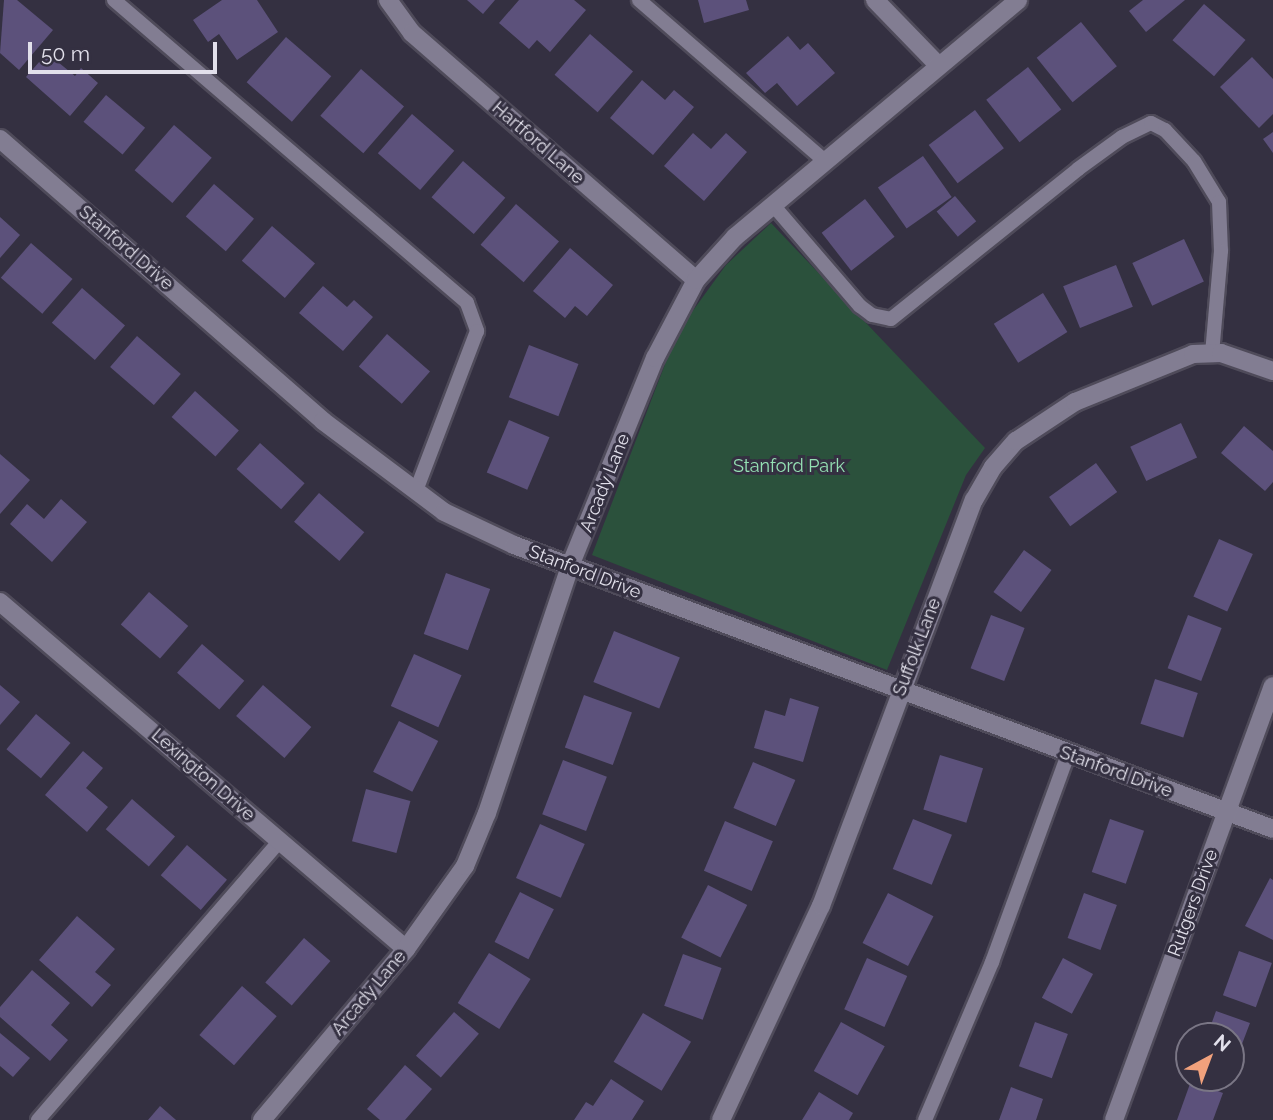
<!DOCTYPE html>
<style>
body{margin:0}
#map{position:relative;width:1273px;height:1120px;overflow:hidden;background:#343041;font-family:Raleway,sans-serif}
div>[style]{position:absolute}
.green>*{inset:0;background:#2b513c}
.building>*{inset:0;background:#5c517b;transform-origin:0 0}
.roads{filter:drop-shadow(2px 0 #4f4b5a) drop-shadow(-2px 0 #4f4b5a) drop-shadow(0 2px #4f4b5a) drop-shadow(0 -2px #4f4b5a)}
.service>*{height:14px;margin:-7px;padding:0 7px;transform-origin:7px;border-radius:7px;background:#827d92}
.minor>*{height:18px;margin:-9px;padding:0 9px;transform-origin:9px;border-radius:9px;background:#827d92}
span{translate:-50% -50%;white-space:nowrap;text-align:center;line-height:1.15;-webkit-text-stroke:6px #343041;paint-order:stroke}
.street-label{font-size:18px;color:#e2e0eb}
.park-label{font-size:18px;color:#95e1b4}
.north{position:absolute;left:1175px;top:1022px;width:70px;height:70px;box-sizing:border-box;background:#343041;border:2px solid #7a7685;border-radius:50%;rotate:41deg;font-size:19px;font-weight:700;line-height:28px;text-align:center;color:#e2e0eb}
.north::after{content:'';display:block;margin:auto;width:24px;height:32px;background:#f1a17c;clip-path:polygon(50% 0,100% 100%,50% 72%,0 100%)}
.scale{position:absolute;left:28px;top:42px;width:189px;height:32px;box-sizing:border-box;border:4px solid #e2e0eb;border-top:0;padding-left:9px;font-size:21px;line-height:24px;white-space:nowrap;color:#e2e0eb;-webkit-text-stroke:5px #343041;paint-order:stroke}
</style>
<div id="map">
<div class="green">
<div style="clip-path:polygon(771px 223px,985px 448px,966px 475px,887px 670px,592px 555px,667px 359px,689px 316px,726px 265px)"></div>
</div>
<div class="building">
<div style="clip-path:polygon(4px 0,17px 0,53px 30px,19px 70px,0 53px)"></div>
<div style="clip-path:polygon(222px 0,257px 0,278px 32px,237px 60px,219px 34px,208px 42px,193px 20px)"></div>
<div style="clip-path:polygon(467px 0,495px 0,483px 14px)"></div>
<div style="clip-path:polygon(519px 0,574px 0,586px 10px,550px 52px,537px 40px,529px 49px,499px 23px)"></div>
<div style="clip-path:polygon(698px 0,746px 0,749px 10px,704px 23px)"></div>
<div style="clip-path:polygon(1143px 0,1185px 0,1146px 32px,1129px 11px)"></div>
<div style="left:1204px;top:4px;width:55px;height:48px;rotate:41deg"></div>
<div style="left:1081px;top:22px;width:57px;height:57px;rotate:51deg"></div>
<div style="left:590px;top:34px;width:57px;height:54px;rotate:41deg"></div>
<div style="clip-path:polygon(788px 36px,800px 50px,808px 43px,835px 73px,797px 106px,777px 83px,765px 93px,746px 73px)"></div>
<div style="left:286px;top:37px;width:60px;height:60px;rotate:41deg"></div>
<div style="clip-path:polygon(47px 53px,75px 76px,81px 68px,98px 83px,70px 116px,26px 77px)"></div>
<div style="clip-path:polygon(1252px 57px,1273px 79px,1273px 114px,1259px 128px,1220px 87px)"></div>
<div style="left:1028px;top:67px;width:54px;height:53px;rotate:52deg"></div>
<div style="left:361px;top:69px;width:57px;height:62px;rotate:41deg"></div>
<div style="clip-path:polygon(642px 80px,665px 100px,674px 90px,694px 107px,653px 155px,610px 118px)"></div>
<div style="left:106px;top:95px;width:51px;height:35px;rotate:40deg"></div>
<div style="left:975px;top:110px;width:48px;height:58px;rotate:53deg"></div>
<div style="left:412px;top:114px;width:56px;height:52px;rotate:41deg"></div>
<div style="left:174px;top:125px;width:50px;height:60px;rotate:41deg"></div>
<div style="clip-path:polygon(1273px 132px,1273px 153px,1263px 139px)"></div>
<div style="clip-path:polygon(693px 133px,711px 149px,726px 133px,747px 152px,704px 201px,664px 166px)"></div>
<div style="left:923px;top:156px;width:50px;height:55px;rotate:55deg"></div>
<div style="left:463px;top:161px;width:56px;height:48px;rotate:41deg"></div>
<div style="left:214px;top:184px;width:53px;height:43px;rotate:41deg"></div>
<div style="left:955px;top:196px;width:33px;height:24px;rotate:50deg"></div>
<div style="left:865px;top:199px;width:48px;height:55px;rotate:52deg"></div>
<div style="left:516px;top:204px;width:57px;height:54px;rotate:41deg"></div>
<div style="clip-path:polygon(0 217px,20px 235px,0 258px)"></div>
<div style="left:272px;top:226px;width:57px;height:46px;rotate:41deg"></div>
<div style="left:1184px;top:239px;width:47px;height:57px;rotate:65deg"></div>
<div style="left:31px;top:243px;width:55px;height:46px;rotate:41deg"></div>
<div style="clip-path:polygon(570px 248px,613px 285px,587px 316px,575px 306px,565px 318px,533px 291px)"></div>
<div style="left:1116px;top:265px;width:45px;height:57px;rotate:68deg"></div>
<div style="clip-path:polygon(323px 286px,347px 307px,354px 300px,373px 317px,343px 351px,299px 313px)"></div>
<div style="left:82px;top:288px;width:57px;height:46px;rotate:41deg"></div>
<div style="left:1043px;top:293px;width:46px;height:58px;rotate:58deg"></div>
<div style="left:387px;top:334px;width:57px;height:43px;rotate:41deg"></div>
<div style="left:137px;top:336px;width:58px;height:41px;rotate:41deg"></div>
<div style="left:529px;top:345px;width:53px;height:56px;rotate:21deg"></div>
<div style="left:195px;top:391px;width:59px;height:35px;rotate:42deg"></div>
<div style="left:509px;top:420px;width:44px;height:57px;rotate:23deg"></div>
<div style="left:1181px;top:423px;width:38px;height:56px;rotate:65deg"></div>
<div style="clip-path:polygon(1244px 426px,1273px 451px,1273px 482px,1265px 491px,1221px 453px)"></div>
<div style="left:260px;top:443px;width:60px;height:35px;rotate:42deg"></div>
<div style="clip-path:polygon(0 454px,30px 480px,0 514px)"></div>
<div style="left:1096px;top:463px;width:36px;height:58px;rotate:54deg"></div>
<div style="left:319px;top:493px;width:60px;height:38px;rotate:41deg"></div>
<div style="clip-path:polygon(61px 499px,87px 522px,52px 562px,10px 524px,27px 504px,44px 519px)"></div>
<div style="left:1219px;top:539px;width:37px;height:63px;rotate:24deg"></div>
<div style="left:1024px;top:550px;width:34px;height:52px;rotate:36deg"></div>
<div style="left:446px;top:573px;width:47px;height:65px;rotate:20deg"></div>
<div style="left:149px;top:592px;width:52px;height:43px;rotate:41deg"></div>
<div style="left:991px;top:615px;width:36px;height:57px;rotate:21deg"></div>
<div style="left:1188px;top:615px;width:36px;height:57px;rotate:21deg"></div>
<div style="left:614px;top:631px;width:71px;height:55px;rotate:22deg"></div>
<div style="left:202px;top:644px;width:56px;height:38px;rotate:41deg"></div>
<div style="left:414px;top:654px;width:52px;height:57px;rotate:24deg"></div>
<div style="left:1155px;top:679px;width:45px;height:47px;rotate:18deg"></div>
<div style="clip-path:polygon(0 685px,20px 702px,0 725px)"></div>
<div style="left:263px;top:685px;width:64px;height:41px;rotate:41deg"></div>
<div style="left:584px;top:695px;width:51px;height:56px;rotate:20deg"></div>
<div style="clip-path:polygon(790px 698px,819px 707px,803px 762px,754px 748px,765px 710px,785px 716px)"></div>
<div style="left:36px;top:714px;width:45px;height:46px;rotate:40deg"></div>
<div style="left:399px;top:721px;width:44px;height:57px;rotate:27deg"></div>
<div style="clip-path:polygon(83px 751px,103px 768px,86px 788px,108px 807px,87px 832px,45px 795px)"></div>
<div style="left:940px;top:755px;width:45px;height:57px;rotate:17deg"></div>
<div style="left:563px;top:760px;width:47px;height:58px;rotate:21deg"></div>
<div style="left:753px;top:762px;width:46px;height:50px;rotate:23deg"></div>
<div style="left:366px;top:789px;width:46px;height:54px;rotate:15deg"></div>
<div style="left:132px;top:799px;width:57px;height:40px;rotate:41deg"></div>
<div style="left:913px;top:819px;width:42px;height:54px;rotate:22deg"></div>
<div style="left:1110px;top:819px;width:36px;height:56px;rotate:19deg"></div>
<div style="left:725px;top:821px;width:52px;height:54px;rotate:23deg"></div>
<div style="left:540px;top:824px;width:49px;height:59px;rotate:24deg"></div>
<div style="left:187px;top:845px;width:53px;height:40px;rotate:41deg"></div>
<div style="clip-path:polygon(1270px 878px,1273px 880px,1273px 940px,1245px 926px)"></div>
<div style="left:708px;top:885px;width:44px;height:59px;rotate:27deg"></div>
<div style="left:520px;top:892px;width:38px;height:56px;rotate:27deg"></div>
<div style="left:888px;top:893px;width:51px;height:56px;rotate:27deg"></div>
<div style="left:1084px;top:893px;width:35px;height:48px;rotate:20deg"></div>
<div style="clip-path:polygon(77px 916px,115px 949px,95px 972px,111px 985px,92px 1007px,39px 960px)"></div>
<div style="left:304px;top:938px;width:35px;height:59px;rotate:41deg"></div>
<div style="left:1239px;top:951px;width:35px;height:47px;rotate:20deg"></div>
<div style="left:489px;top:953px;width:49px;height:59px;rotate:32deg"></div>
<div style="left:683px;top:954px;width:41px;height:55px;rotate:20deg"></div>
<div style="left:867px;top:958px;width:44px;height:56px;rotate:24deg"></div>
<div style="left:1063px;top:958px;width:34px;height:45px;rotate:28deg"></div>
<div style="clip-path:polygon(32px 970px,70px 1003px,51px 1025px,68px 1040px,50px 1061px,0 1017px,0 1007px)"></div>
<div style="left:242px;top:986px;width:46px;height:65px;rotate:41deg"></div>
<div style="clip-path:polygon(1216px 1011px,1250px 1023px,1231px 1073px,1231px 1036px,1207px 1036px)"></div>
<div style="left:454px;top:1012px;width:33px;height:58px;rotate:41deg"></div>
<div style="left:643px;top:1013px;width:56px;height:57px;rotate:31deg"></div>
<div style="left:841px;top:1022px;width:50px;height:56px;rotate:29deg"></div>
<div style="left:1035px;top:1022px;width:35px;height:47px;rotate:20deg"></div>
<div style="clip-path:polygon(0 1033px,30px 1058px,13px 1077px,0 1066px)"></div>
<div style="clip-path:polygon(405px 1065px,432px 1089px,405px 1120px,380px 1120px,367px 1109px)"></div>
<div style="clip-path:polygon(611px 1079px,644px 1101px,632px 1120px,574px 1120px,586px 1102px,593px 1106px)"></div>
<div style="clip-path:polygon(1191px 1081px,1223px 1093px,1213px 1120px,1177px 1120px)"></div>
<div style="clip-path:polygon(1011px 1087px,1043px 1099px,1036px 1120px,999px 1120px)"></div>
<div style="clip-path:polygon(819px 1092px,853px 1113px,849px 1120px,802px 1120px)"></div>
<div style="clip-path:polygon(160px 1106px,176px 1120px,148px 1120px)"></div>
</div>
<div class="roads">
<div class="service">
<div style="left:114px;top:0;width:465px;rotate:40.6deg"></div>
<div style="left:467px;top:303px;width:30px;rotate:70deg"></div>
<div style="left:477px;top:331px;width:171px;rotate:110.9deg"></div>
<div style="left:639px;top:0;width:246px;rotate:40.9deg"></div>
<div style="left:773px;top:205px;width:133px;rotate:49.3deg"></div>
<div style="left:860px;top:306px;width:15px;rotate:37deg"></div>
<div style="left:872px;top:315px;width:19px;rotate:12deg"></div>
<div style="left:891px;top:319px;width:240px;rotate:-38.7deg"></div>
<div style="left:1078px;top:169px;width:54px;rotate:-36deg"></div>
<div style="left:1122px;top:137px;width:32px;rotate:-26deg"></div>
<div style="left:1151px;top:123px;width:16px;rotate:27deg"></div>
<div style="left:1165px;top:130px;width:42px;rotate:46.9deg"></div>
<div style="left:1194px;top:161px;width:48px;rotate:58.6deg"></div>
<div style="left:1219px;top:202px;width:49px;rotate:87.7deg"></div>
<div style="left:1221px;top:251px;width:103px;rotate:95deg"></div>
<div style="left:38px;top:1120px;width:369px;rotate:-49.1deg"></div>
<div style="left:925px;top:1120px;width:172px;rotate:-67deg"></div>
<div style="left:992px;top:962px;width:221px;rotate:-69.9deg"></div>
</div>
<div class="minor">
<div style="left:388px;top:0;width:41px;rotate:54deg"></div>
<div style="left:412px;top:33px;width:376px;rotate:41deg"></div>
<div style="left:875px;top:0;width:91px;rotate:45.9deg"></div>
<div style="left:0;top:139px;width:429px;rotate:41.1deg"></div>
<div style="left:323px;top:421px;width:151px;rotate:36.9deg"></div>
<div style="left:444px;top:512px;width:77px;rotate:25.2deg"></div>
<div style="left:514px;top:545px;width:810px;rotate:20.51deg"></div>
<div style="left:0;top:602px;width:534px;rotate:40.52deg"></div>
<div style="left:262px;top:1120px;width:224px;rotate:-49.9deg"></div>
<div style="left:406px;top:949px;width:102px;rotate:-54.6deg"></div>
<div style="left:465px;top:866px;width:57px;rotate:-67.5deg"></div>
<div style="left:487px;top:813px;width:261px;rotate:-71.4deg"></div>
<div style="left:570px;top:566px;width:225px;rotate:-67.8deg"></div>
<div style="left:655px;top:358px;width:88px;rotate:-62.3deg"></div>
<div style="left:696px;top:280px;width:58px;rotate:-47.8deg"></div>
<div style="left:735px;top:237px;width:369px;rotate:-39.9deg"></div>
<div style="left:721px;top:1120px;width:236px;rotate:-65deg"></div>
<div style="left:821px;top:906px;width:434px;rotate:-69.4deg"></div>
<div style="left:974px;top:500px;width:38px;rotate:-60deg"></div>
<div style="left:993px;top:467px;width:35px;rotate:-49deg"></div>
<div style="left:1016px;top:441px;width:71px;rotate:-33.5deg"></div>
<div style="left:1075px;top:402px;width:127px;rotate:-22.1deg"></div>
<div style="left:1193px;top:354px;width:28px;rotate:-2deg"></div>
<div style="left:1221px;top:353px;width:55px;rotate:19.1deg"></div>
<div style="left:1114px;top:1120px;width:462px;rotate:-69.9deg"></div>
</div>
</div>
<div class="street-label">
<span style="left:538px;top:143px;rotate:41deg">Hartford Lane</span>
<span style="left:126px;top:248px;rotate:41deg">Stanford Drive</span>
<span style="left:605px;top:483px;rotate:-68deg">Arcady Lane</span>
<span style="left:585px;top:572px;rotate:21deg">Stanford Drive</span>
<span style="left:917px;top:647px;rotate:-69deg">Suffolk Lane</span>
<span style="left:1116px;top:772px;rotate:20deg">Stanford Drive</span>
<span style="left:203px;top:775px;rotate:41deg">Lexington Drive</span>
<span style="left:1193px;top:903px;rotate:-70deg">Rutgers Drive</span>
<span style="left:369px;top:993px;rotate:-50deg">Arcady Lane</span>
</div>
<div class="park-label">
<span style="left:789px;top:466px">Stanford Park</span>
</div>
<div class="north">N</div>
<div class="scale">50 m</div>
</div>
